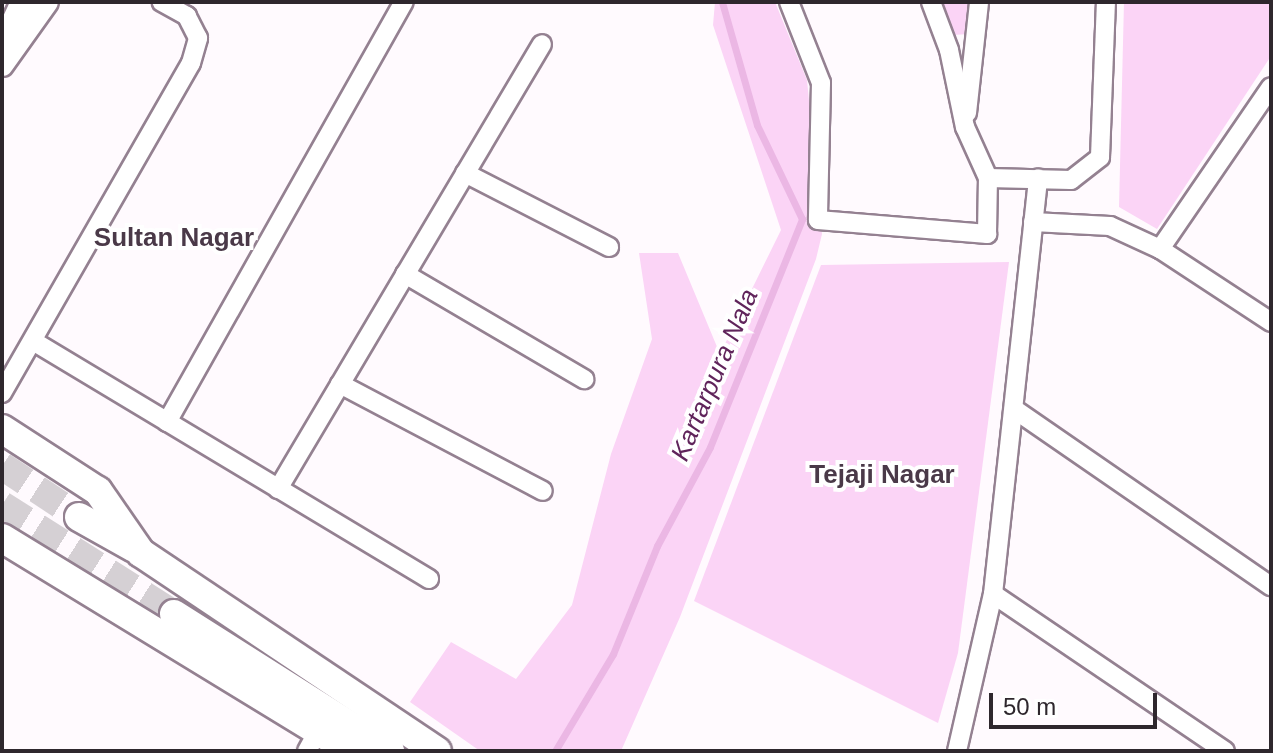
<!DOCTYPE html>
<style>
body{margin:0}
#map{position:relative;width:1273px;height:753px;overflow:hidden;background:#fffafe;font-family:Helvetica,sans-serif}
div>[style]{position:absolute}
.green>*{inset:0;background:#fbd4f6}
.stream>*{height:7px;margin:-3.5px;padding:0 3.5px;transform-origin:3.5px;border-radius:3.5px;background:#ebb7e4}
.primary-tunnel>*{height:28px;margin-top:-14px;transform-origin:0;background:repeating-linear-gradient(90deg,#d5d0d4 0 28px,transparent 0 42px)}
.roads{filter:drop-shadow(2px 0 #948191) drop-shadow(-2px 0 #948191) drop-shadow(0 2px #948191) drop-shadow(0 -2px #948191)}
.minor>*{height:18px;margin:-9px;padding:0 9px;transform-origin:9px;border-radius:9px;background:#fff}
.tertiary>*{height:22px;margin:-11px;padding:0 11px;transform-origin:11px;border-radius:11px;background:#fff}
.primary>*{height:28px;margin:-14px;padding:0 14px;transform-origin:14px;border-radius:14px;background:#fff}
span{translate:-50% -50%;white-space:nowrap;text-align:center;line-height:1.15;-webkit-text-stroke:8px #fff;paint-order:stroke}
.neighbourhood-label{font-size:26px;color:#4a3948;font-weight:700}
.water-label{font-size:26px;color:#60245b;font-style:italic}
.frame{position:absolute;inset:0;border:4px solid #2e272d;pointer-events:none}
.scale{position:absolute;left:989px;top:693px;width:168px;height:36px;box-sizing:border-box;border:4px solid #2e272d;border-top:0;padding-left:10px;font-size:24px;line-height:28px;white-space:nowrap;color:#2e272d;-webkit-text-stroke:6px #fff;paint-order:stroke}
</style>
<div id="map">
<div class="green">
<div style="clip-path:polygon(715px 2px,775px 2px,807px 80px,822px 234px,816px 259px,680px 617px,621px 751px,480px 751px,410px 702px,451px 642px,516px 679px,572px 605px,611px 454px,652px 339px,639px 253px,678px 253px,720px 354px,781px 230px,713px 25px)"></div>
<div style="clip-path:polygon(940px 2px,971px 2px,969px 34px,953px 35px)"></div>
<div style="clip-path:polygon(1124px 2px,1271px 2px,1271px 56px,1157px 229px,1119px 207px)"></div>
<div style="clip-path:polygon(1009px 262px,958px 653px,938px 723px,694px 601px,821px 265px)"></div>
</div>
<div class="stream">
<div style="left:555px;top:751px;width:113px;rotate:-59.1deg"></div>
<div style="left:613px;top:654px;width:117px;rotate:-67.8deg"></div>
<div style="left:657px;top:546px;width:112px;rotate:-61.8deg"></div>
<div style="left:710px;top:447px;width:246px;rotate:-68deg"></div>
<div style="left:802px;top:219px;width:104px;rotate:-115.6deg"></div>
<div style="left:757px;top:125px;width:128px;rotate:-105.9deg"></div>
</div>
<div class="primary-tunnel">
<div style="left:2px;top:466px;width:92px;rotate:33.5deg"></div>
<div style="left:2px;top:505px;width:204px;rotate:32.4deg"></div>
</div>
<div class="roads">
<div class="minor">
<div style="left:789px;top:2px;width:87px;rotate:68.4deg"></div>
<div style="left:821px;top:83px;width:137px;rotate:91.3deg"></div>
<div style="left:818px;top:220px;width:170px;rotate:4.7deg"></div>
<div style="left:987px;top:234px;width:56px;rotate:-89deg"></div>
<div style="left:988px;top:178px;width:83px;rotate:1.4deg"></div>
<div style="left:1071px;top:180px;width:37px;rotate:-38deg"></div>
<div style="left:1100px;top:157px;width:155px;rotate:-87.8deg"></div>
<div style="left:931px;top:2px;width:51px;rotate:69.4deg"></div>
<div style="left:949px;top:50px;width:79px;rotate:78.3deg"></div>
<div style="left:965px;top:127px;width:56px;rotate:65.7deg"></div>
<div style="left:967px;top:113px;width:112px;rotate:-83.8deg"></div>
<div style="left:465px;top:173px;width:162px;rotate:27.2deg"></div>
<div style="left:1033px;top:222px;width:77px;rotate:3deg"></div>
<div style="left:1110px;top:226px;width:55px;rotate:24.7deg"></div>
<div style="left:1160px;top:249px;width:133px;rotate:33.3deg"></div>
<div style="left:1160px;top:249px;width:196px;rotate:-55.6deg"></div>
<div style="left:405px;top:274px;width:208px;rotate:30.4deg"></div>
<div style="left:33px;top:341px;width:462px;rotate:31deg"></div>
<div style="left:340px;top:384px;width:229px;rotate:27.8deg"></div>
<div style="left:2px;top:393px;width:380px;rotate:-60.2deg"></div>
<div style="left:191px;top:63px;width:26px;rotate:-74deg"></div>
<div style="left:198px;top:38px;width:25px;rotate:-117deg"></div>
<div style="left:187px;top:16px;width:29px;rotate:-151deg"></div>
<div style="left:1014px;top:409px;width:312px;rotate:34.6deg"></div>
<div style="left:167px;top:422px;width:482px;rotate:-60.6deg"></div>
<div style="left:278px;top:489px;width:517px;rotate:-59.32deg"></div>
<div style="left:993px;top:594px;width:280px;rotate:34.1deg"></div>
<div style="left:307px;top:751px;width:23px;rotate:-61deg"></div>
<div style="left:957px;top:751px;width:161px;rotate:-77.1deg"></div>
<div style="left:993px;top:594px;width:418px;rotate:-83.8deg"></div>
</div>
<div class="tertiary">
<div style="left:2px;top:45px;width:47px;rotate:-65.1deg"></div>
<div style="left:2px;top:65px;width:77px;rotate:-54.5deg"></div>
</div>
<div class="primary">
<div style="left:2px;top:429px;width:114px;rotate:32.9deg"></div>
<div style="left:98px;top:491px;width:75px;rotate:55.3deg"></div>
<div style="left:141px;top:553px;width:356px;rotate:33.8deg"></div>
<div style="left:79px;top:517px;width:63px;rotate:29.4deg"></div>
<div style="left:2px;top:538px;width:409px;rotate:31.4deg"></div>
<div style="left:174px;top:614px;width:256px;rotate:32.4deg"></div>
</div>
</div>
<div class="neighbourhood-label">
<span style="left:174px;top:238px">Sultan Nagar</span>
<span style="left:882px;top:475px">Tejaji Nagar</span>
</div>
<div class="water-label">
<span style="left:715px;top:375px;rotate:-67deg">Kartarpura Nala</span>
</div>
<div class="frame"></div>
<div class="scale">50 m</div>
</div>
